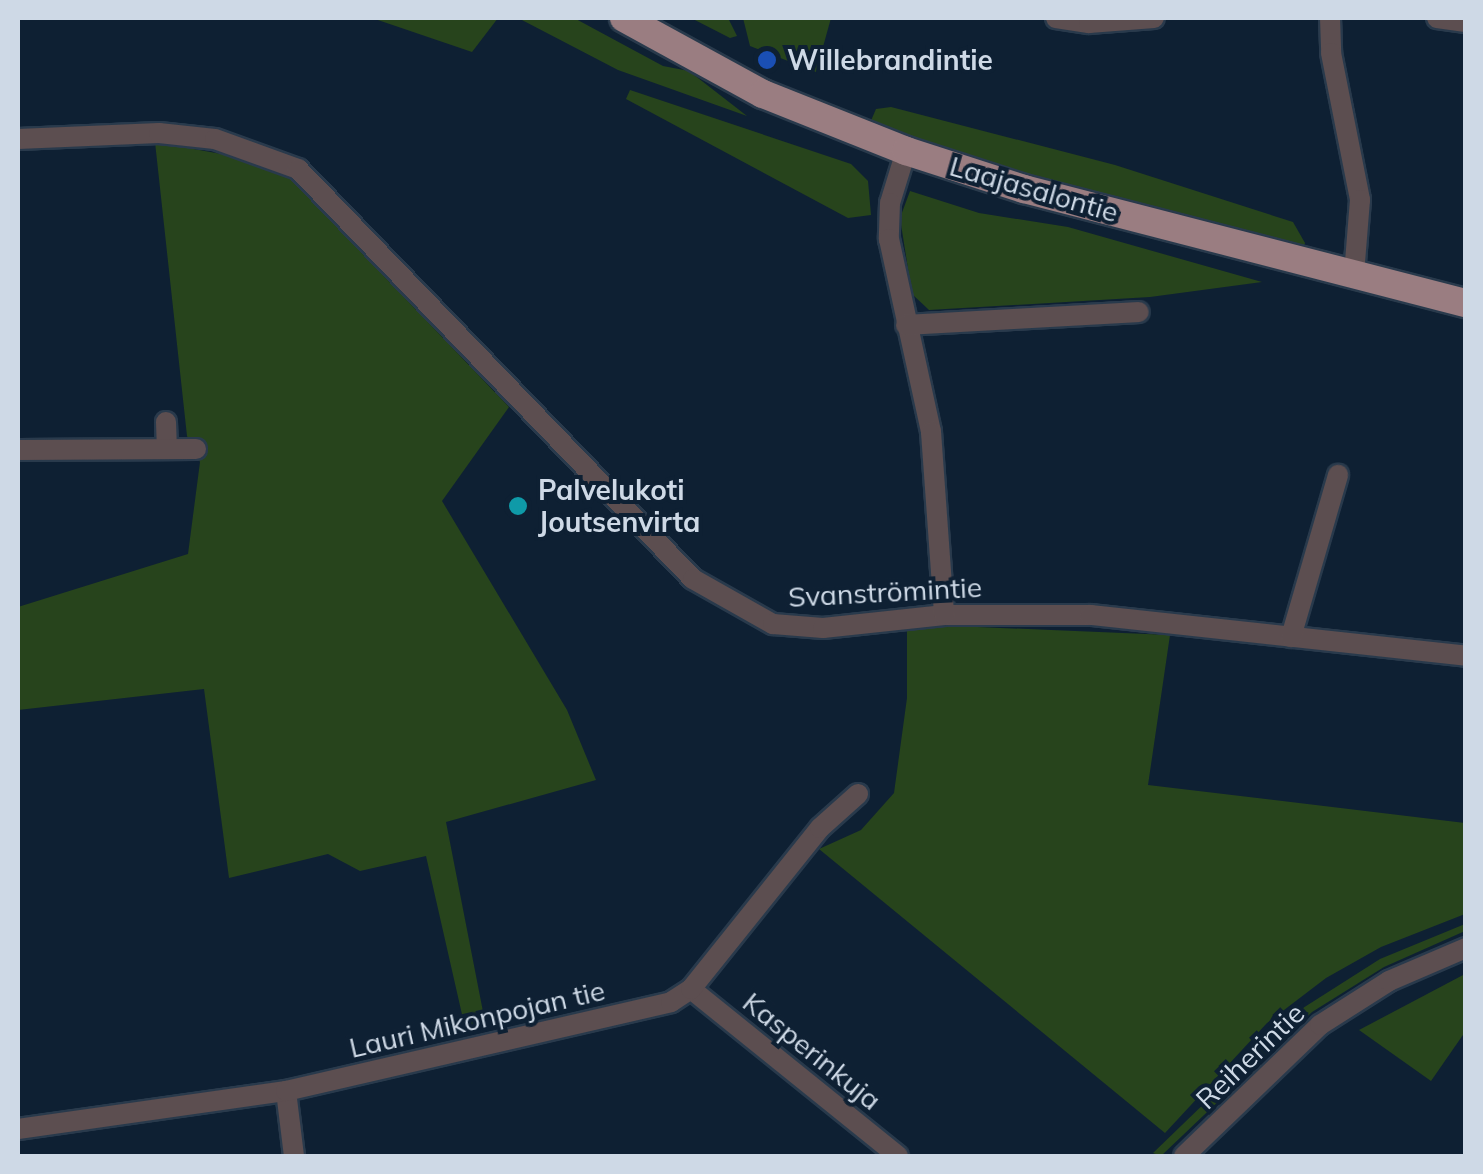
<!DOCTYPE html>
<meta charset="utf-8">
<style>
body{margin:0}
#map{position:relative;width:1483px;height:1174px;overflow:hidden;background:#0e2033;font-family:Mulish,sans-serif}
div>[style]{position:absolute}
.green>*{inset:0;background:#27441c}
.roads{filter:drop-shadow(2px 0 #293a4c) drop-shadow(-2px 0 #293a4c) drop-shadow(0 2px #293a4c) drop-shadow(0 -2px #293a4c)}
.minor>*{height:20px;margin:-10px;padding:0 10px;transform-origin:10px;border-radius:10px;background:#5c4e50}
.major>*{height:28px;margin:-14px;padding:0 14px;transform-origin:14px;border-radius:14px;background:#9a7d81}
.dots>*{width:28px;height:28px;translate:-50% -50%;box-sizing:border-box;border:5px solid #0e2033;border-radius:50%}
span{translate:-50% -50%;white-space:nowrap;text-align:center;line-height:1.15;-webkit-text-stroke:8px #0e2033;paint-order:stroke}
.poi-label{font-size:28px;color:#ced9e6;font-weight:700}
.left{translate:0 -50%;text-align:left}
.street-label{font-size:28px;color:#ced9e6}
.frame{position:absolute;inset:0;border:20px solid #ced9e6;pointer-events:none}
</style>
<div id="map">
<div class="green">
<div style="clip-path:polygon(372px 18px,498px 18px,472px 52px)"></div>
<div style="clip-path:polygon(574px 18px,663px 66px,689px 71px,747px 116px,618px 70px,520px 19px)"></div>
<div style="clip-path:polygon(691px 18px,728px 18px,737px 36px,730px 38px)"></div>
<div style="clip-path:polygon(743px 18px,831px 18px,816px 72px,750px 46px)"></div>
<div style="clip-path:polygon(630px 90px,851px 164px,868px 181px,871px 215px,848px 218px,626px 99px)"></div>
<div style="clip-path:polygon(891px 107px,1115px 165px,1293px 222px,1305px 243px,1303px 249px,991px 166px,870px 123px,876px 109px)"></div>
<div style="clip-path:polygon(155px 142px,249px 159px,291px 179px,509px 407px,442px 501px,567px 710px,596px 780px,446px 822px,486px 1027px,466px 1032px,426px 856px,360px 871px,328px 854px,229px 878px,204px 689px,18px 710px,18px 607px,188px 554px,200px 462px,187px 436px)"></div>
<div style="clip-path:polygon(910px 191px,979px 213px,1068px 227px,1262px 282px,1150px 297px,929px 310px,912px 294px,900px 218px)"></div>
<div style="clip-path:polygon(907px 624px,1170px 635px,1148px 785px,1465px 823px,1465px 914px,1381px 947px,1326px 978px,1267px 1023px,1165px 1133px,819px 849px,861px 830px,894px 793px,907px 698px)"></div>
<div style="clip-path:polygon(1465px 924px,1465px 931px,1384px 967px,1312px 1012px,1161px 1156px,1153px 1153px,1303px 1008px,1380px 959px)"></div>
<div style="clip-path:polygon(1465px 974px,1465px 1032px,1431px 1081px,1359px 1030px)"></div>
</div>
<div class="roads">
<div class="minor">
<div style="left:1056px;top:18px;width:33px;rotate:9deg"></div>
<div style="left:1089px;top:23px;width:65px;rotate:-4.4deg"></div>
<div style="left:1330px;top:18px;width:35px;rotate:88deg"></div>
<div style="left:1331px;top:53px;width:150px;rotate:78.8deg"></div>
<div style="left:1360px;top:200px;width:74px;rotate:94.6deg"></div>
<div style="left:1437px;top:18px;width:29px;rotate:8deg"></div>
<div style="left:18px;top:139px;width:141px;rotate:-2.4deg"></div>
<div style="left:159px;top:133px;width:56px;rotate:6.1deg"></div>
<div style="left:215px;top:139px;width:88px;rotate:19.9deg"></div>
<div style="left:298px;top:169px;width:569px;rotate:46.07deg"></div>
<div style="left:693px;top:579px;width:92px;rotate:29.4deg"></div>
<div style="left:773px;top:624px;width:50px;rotate:4.6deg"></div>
<div style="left:823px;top:628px;width:122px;rotate:-6.1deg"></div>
<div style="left:944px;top:615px;width:147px"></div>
<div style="left:1091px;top:615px;width:377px;rotate:6.2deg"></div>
<div style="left:906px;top:151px;width:54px;rotate:107.1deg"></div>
<div style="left:890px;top:203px;width:36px;rotate:92deg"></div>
<div style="left:889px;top:239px;width:198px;rotate:77.7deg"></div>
<div style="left:931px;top:432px;width:183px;rotate:85.9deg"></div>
<div style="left:906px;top:325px;width:233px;rotate:-3.2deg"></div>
<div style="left:166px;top:422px;width:24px;rotate:88deg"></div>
<div style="left:18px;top:450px;width:178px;rotate:-0.3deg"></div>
<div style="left:1291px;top:637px;width:169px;rotate:-73.8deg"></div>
<div style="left:691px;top:989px;width:266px;rotate:38.9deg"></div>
<div style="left:286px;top:1091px;width:65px;rotate:83deg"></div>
<div style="left:18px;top:1129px;width:271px;rotate:-8.1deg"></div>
<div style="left:286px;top:1091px;width:395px;rotate:-13deg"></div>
<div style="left:671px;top:1002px;width:24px;rotate:-33deg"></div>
<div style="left:691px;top:989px;width:206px;rotate:-51.3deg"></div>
<div style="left:820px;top:828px;width:51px;rotate:-41.8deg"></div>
<div style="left:1184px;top:1156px;width:189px;rotate:-43.9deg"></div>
<div style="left:1320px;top:1025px;width:82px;rotate:-32.5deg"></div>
<div style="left:1389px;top:981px;width:84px;rotate:-23.2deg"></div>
</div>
<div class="major">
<div style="left:624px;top:18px;width:158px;rotate:28.7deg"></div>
<div style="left:763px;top:94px;width:154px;rotate:21.7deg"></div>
<div style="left:906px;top:151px;width:124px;rotate:17.9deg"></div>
<div style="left:1024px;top:189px;width:456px;rotate:14.5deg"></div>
</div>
</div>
<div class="dots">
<div style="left:767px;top:60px;background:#1a4fb4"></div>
<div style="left:518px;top:506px;background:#0f9aa8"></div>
</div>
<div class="poi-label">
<span class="left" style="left:787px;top:60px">Willebrandintie</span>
<span class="left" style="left:538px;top:506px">Palvelukoti<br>Joutsenvirta</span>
</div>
<div class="street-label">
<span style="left:1034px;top:189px;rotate:16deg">Laajasalontie</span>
<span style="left:885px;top:592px;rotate:-3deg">Svanströmintie</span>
<span style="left:477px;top:1019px;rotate:-13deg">Lauri Mikonpojan tie</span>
<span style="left:812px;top:1051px;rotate:39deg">Kasperinkuja</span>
<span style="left:1250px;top:1056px;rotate:-44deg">Reiherintie</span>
</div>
<div class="frame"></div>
</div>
